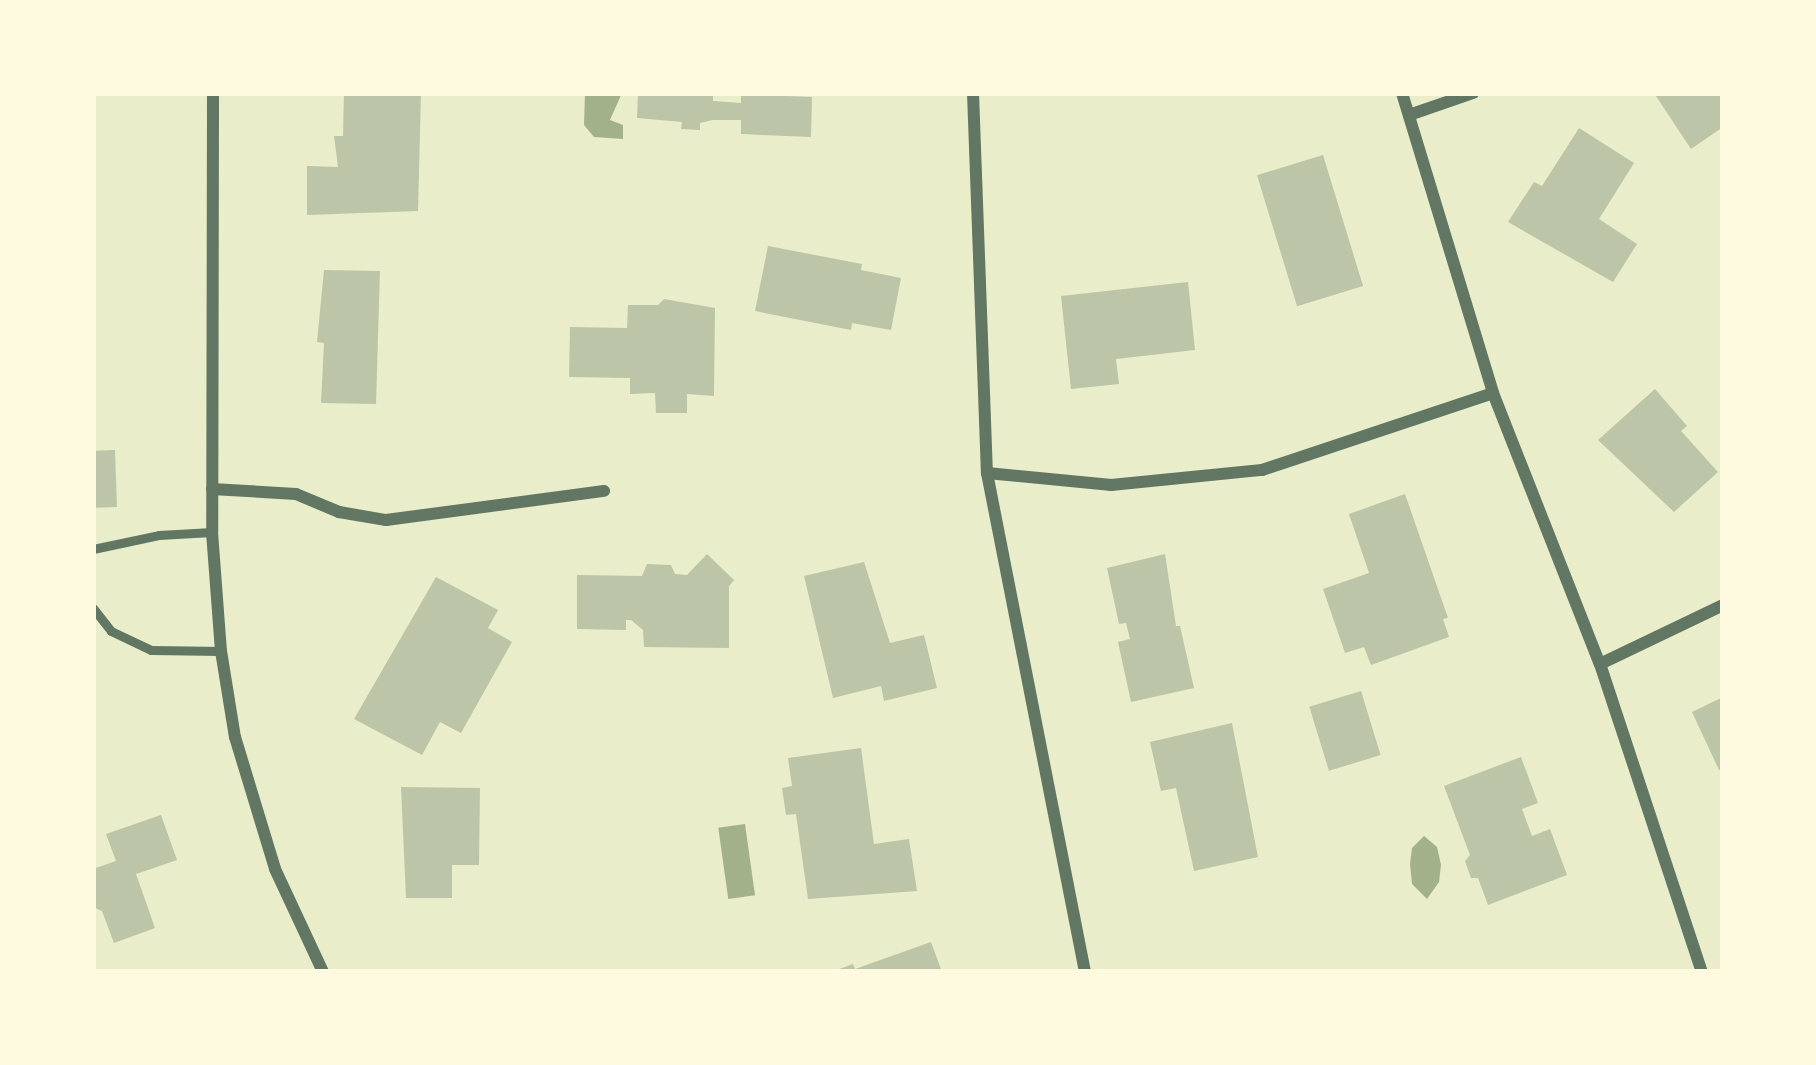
<!DOCTYPE html>
<style>
body{margin:0}
#map{position:relative;width:1816px;height:1065px;overflow:hidden;background:#e9edc9;font-family:Inter,sans-serif}
div>[style]{position:absolute}
.water>*{inset:0;background:#a3b18a;transform-origin:0 0}
.building>*{inset:0;background:#bcc5a7;transform-origin:0 0}
.service>*{height:9px;margin:-4.5px;padding:0 4.5px;transform-origin:4.5px;border-radius:4.5px;background:#617663}
.minor>*{height:12px;margin:-6px;padding:0 6px;transform-origin:6px;border-radius:6px;background:#617663}
span{translate:-50% -50%;white-space:nowrap;text-align:center;line-height:1.15;-webkit-text-stroke:12px #fefae0;paint-order:stroke}
.frame{position:absolute;inset:0;border:96px solid #fefae0;pointer-events:none}
</style>
<div id="map">
<div class="water">
<div style="clip-path:polygon(585px 93px,622px 93px,610px 120px,623px 125px,623px 139px,594px 137px,584px 125px)"></div>
<div style="left:745px;top:824px;width:72px;height:27px;rotate:82deg"></div>
<div style="clip-path:polygon(1424px 836px,1437px 847px,1441px 865px,1439px 882px,1427px 899px,1412px 884px,1410px 864px,1412px 848px)"></div>
</div>
<div class="building">
<div style="clip-path:polygon(344px 93px,421px 93px,418px 211px,307px 215px,307px 166px,338px 167px,334px 136px,343px 136px)"></div>
<div style="clip-path:polygon(638px 93px,713px 93px,713px 101px,741px 103px,741px 94px,812px 97px,811px 137px,741px 134px,741px 120px,713px 120px,700px 123px,700px 130px,681px 129px,682px 122px,637px 118px)"></div>
<div style="clip-path:polygon(1654px 93px,1723px 93px,1723px 127px,1691px 149px)"></div>
<div style="clip-path:polygon(1579px 128px,1634px 163px,1599px 219px,1637px 244px,1613px 282px,1508px 222px,1534px 182px,1542px 186px)"></div>
<div style="left:1323px;top:155px;width:137px;height:69px;rotate:73deg"></div>
<div style="clip-path:polygon(768px 246px,862px 264px,861px 270px,901px 278px,891px 330px,852px 323px,851px 330px,755px 311px)"></div>
<div style="clip-path:polygon(324px 270px,380px 271px,376px 404px,321px 403px,324px 343px,317px 342px)"></div>
<div style="clip-path:polygon(1188px 282px,1195px 350px,1116px 359px,1119px 384px,1071px 389px,1061px 296px)"></div>
<div style="clip-path:polygon(664px 299px,715px 308px,714px 396px,687px 394px,687px 413px,656px 413px,655px 393px,630px 394px,630px 378px,569px 377px,570px 327px,627px 328px,628px 305px,658px 305px)"></div>
<div style="clip-path:polygon(1655px 389px,1687px 426px,1681px 431px,1718px 472px,1674px 512px,1598px 440px)"></div>
<div style="left:115px;top:450px;width:57px;height:22px;rotate:88deg"></div>
<div style="clip-path:polygon(1405px 494px,1448px 618px,1443px 619px,1449px 637px,1371px 665px,1364px 647px,1345px 653px,1323px 589px,1369px 573px,1349px 514px)"></div>
<div style="clip-path:polygon(707px 554px,734px 580px,729px 586px,729px 648px,644px 647px,643px 630px,631px 620px,626px 620px,626px 630px,577px 629px,577px 575px,642px 576px,647px 564px,671px 565px,675px 574px,687px 575px)"></div>
<div style="clip-path:polygon(1165px 554px,1176px 626px,1180px 626px,1194px 688px,1131px 702px,1118px 642px,1130px 639px,1126px 623px,1119px 624px,1107px 568px)"></div>
<div style="clip-path:polygon(864px 562px,890px 643px,924px 635px,937px 688px,884px 701px,881px 686px,833px 698px,804px 576px)"></div>
<div style="clip-path:polygon(436px 577px,498px 610px,488px 628px,512px 642px,461px 733px,440px 722px,422px 755px,354px 719px)"></div>
<div style="left:1361px;top:691px;width:67px;height:54px;rotate:73deg"></div>
<div style="clip-path:polygon(1723px 697px,1723px 768px,1719px 770px,1692px 712px)"></div>
<div style="clip-path:polygon(1232px 723px,1258px 857px,1194px 871px,1176px 788px,1161px 791px,1150px 742px)"></div>
<div style="clip-path:polygon(861px 748px,874px 844px,909px 839px,917px 891px,808px 899px,796px 814px,786px 815px,782px 788px,792px 786px,788px 758px)"></div>
<div style="clip-path:polygon(1521px 757px,1538px 803px,1522px 809px,1532px 836px,1550px 829px,1567px 875px,1488px 905px,1478px 878px,1471px 878px,1465px 861px,1470px 855px,1444px 786px)"></div>
<div style="clip-path:polygon(401px 787px,480px 788px,479px 865px,452px 865px,452px 898px,406px 898px)"></div>
<div style="clip-path:polygon(161px 815px,177px 860px,136px 874px,155px 928px,114px 943px,102px 911px,93px 907px,93px 869px,116px 861px,106px 834px)"></div>
<div style="clip-path:polygon(931px 942px,942px 972px,831px 972px,853px 964px,855px 969px)"></div>
</div>
<div class="service">
<div style="left:93px;top:549px;width:67px;rotate:-12deg"></div>
<div style="left:159px;top:535px;width:53px;rotate:-3.2deg"></div>
<div style="left:93px;top:608px;width:29px;rotate:52deg"></div>
<div style="left:111px;top:631px;width:44px;rotate:25.4deg"></div>
<div style="left:151px;top:650px;width:70px;rotate:0.8deg"></div>
</div>
<div class="minor">
<div style="left:213px;top:93px;width:439px;rotate:90.1deg"></div>
<div style="left:212px;top:532px;width:119px;rotate:85.7deg"></div>
<div style="left:221px;top:651px;width:87px;rotate:80.8deg"></div>
<div style="left:235px;top:737px;width:138px;rotate:73.1deg"></div>
<div style="left:275px;top:869px;width:114px;rotate:65deg"></div>
<div style="left:973px;top:93px;width:380px;rotate:87.9deg"></div>
<div style="left:987px;top:473px;width:509px;rotate:78.89deg"></div>
<div style="left:1402px;top:93px;width:313px;rotate:73.1deg"></div>
<div style="left:1493px;top:393px;width:291px;rotate:68.5deg"></div>
<div style="left:1600px;top:664px;width:324px;rotate:71.7deg"></div>
<div style="left:1409px;top:115px;width:68px;rotate:-19deg"></div>
<div style="left:987px;top:473px;width:125px;rotate:5.5deg"></div>
<div style="left:1111px;top:485px;width:152px;rotate:-5.7deg"></div>
<div style="left:1262px;top:470px;width:243px;rotate:-18.4deg"></div>
<div style="left:212px;top:489px;width:84px;rotate:3.4deg"></div>
<div style="left:296px;top:494px;width:47px;rotate:22.7deg"></div>
<div style="left:339px;top:512px;width:48px;rotate:9.7deg"></div>
<div style="left:386px;top:520px;width:220px;rotate:-7.6deg"></div>
<div style="left:1600px;top:664px;width:136px;rotate:-25.6deg"></div>
</div>
<div class="frame"></div>
</div>
